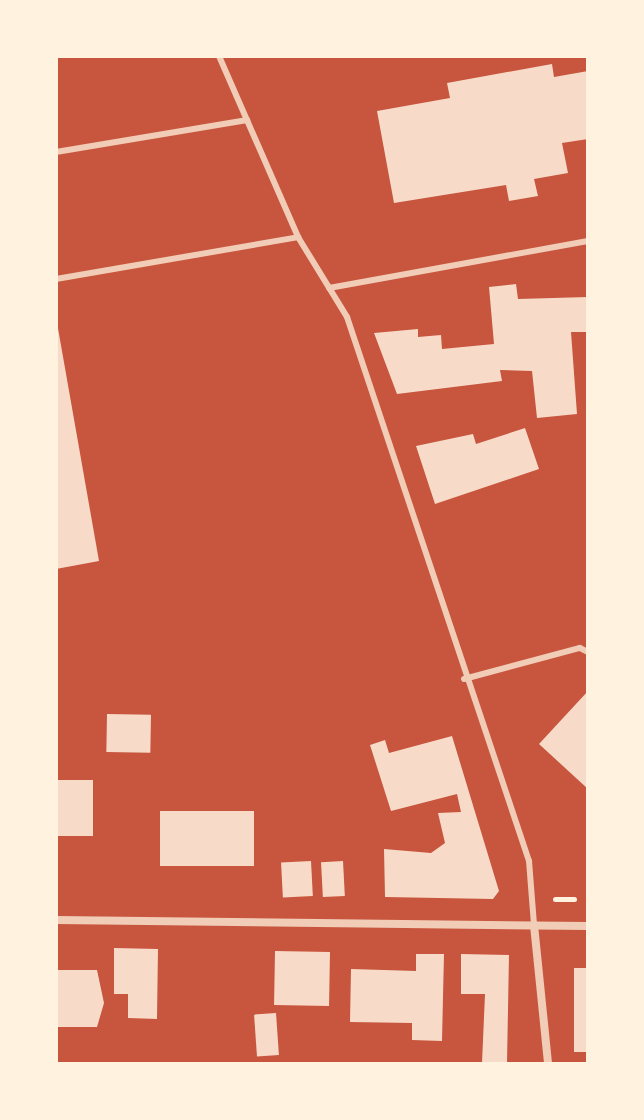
<!DOCTYPE html>
<style>
body{margin:0}
#map{position:relative;width:644px;height:1120px;overflow:hidden;background:#c8553d;font-family:"Varela Round",sans-serif}
div>[style]{position:absolute}
.building>*{inset:0;background:#f7dbc8;transform-origin:0 0}
.path>*{height:5px;margin:-2.5px;padding:0 2.5px;transform-origin:2.5px;border-radius:2.5px;background:#fff3e0}
.service>*{height:6px;margin:-3px;padding:0 3px;transform-origin:3px;border-radius:3px;background:#f1ccb7}
.minor>*{height:8px;margin:-4px;padding:0 4px;transform-origin:4px;border-radius:4px;background:#f1ccb7}
span{translate:-50% -50%;white-space:nowrap;text-align:center;line-height:1.15;-webkit-text-stroke:6px #fff3e0;paint-order:stroke}
.frame{position:absolute;inset:0;border:58px solid #fff3e0;pointer-events:none}
</style>
<div id="map">
<div class="building">
<div style="clip-path:polygon(552px 64px,554px 77px,588px 71px,588px 139px,562px 143px,568px 173px,534px 179px,538px 196px,509px 201px,506px 185px,394px 203px,377px 111px,450px 98px,447px 83px)"></div>
<div style="clip-path:polygon(516px 284px,518px 299px,588px 297px,588px 332px,571px 332px,577px 414px,537px 418px,532px 371px,500px 370px,502px 381px,397px 394px,374px 333px,418px 329px,418px 337px,441px 335px,442px 349px,494px 344px,489px 287px)"></div>
<div style="clip-path:polygon(56px 317px,99px 561px,56px 569px)"></div>
<div style="clip-path:polygon(525px 428px,539px 469px,435px 504px,416px 446px,473px 434px,476px 444px)"></div>
<div style="clip-path:polygon(588px 691px,588px 789px,539px 744px)"></div>
<div style="left:107px;top:714px;width:44px;height:38px;rotate:1deg"></div>
<div style="clip-path:polygon(452px 736px,499px 891px,493px 899px,385px 897px,384px 849px,431px 853px,445px 843px,438px 813px,461px 812px,457px 794px,391px 811px,370px 745px,385px 740px,389px 753px)"></div>
<div style="left:56px;top:780px;width:37px;height:56px"></div>
<div style="left:160px;top:811px;width:94px;height:55px"></div>
<div style="left:311px;top:861px;width:35px;height:30px;rotate:87deg"></div>
<div style="left:343px;top:861px;width:35px;height:22px;rotate:87deg"></div>
<div style="clip-path:polygon(114px 948px,158px 949px,157px 1019px,128px 1018px,128px 994px,114px 994px)"></div>
<div style="left:275px;top:951px;width:55px;height:54px;rotate:1deg"></div>
<div style="clip-path:polygon(416px 954px,444px 954px,442px 1041px,412px 1040px,412px 1023px,350px 1022px,351px 969px,416px 971px)"></div>
<div style="clip-path:polygon(461px 954px,509px 955px,507px 1064px,482px 1063px,485px 994px,461px 994px)"></div>
<div style="left:574px;top:968px;width:14px;height:84px"></div>
<div style="clip-path:polygon(56px 970px,97px 970px,104px 1003px,97px 1027px,56px 1027px)"></div>
<div style="left:276px;top:1013px;width:42px;height:22px;rotate:86deg"></div>
</div>
<div class="path">
<div style="left:555px;top:899px;width:19px"></div>
</div>
<div class="service">
<div style="left:219px;top:56px;width:197px;rotate:66.4deg"></div>
<div style="left:56px;top:152px;width:194px;rotate:-9.5deg"></div>
<div style="left:56px;top:279px;width:246px;rotate:-9.8deg"></div>
<div style="left:298px;top:237px;width:94px;rotate:58.5deg"></div>
<div style="left:347px;top:317px;width:574px;rotate:71.5deg"></div>
<div style="left:529px;top:861px;width:64px;rotate:85.5deg"></div>
<div style="left:329px;top:288px;width:263px;rotate:-10.3deg"></div>
<div style="left:464px;top:679px;width:120px;rotate:-15deg"></div>
<div style="left:580px;top:648px;width:9px;rotate:27deg"></div>
</div>
<div class="minor">
<div style="left:56px;top:920px;width:532px;rotate:0.65deg"></div>
<div style="left:534px;top:925px;width:140px;rotate:84.2deg"></div>
</div>
<div class="frame"></div>
</div>
